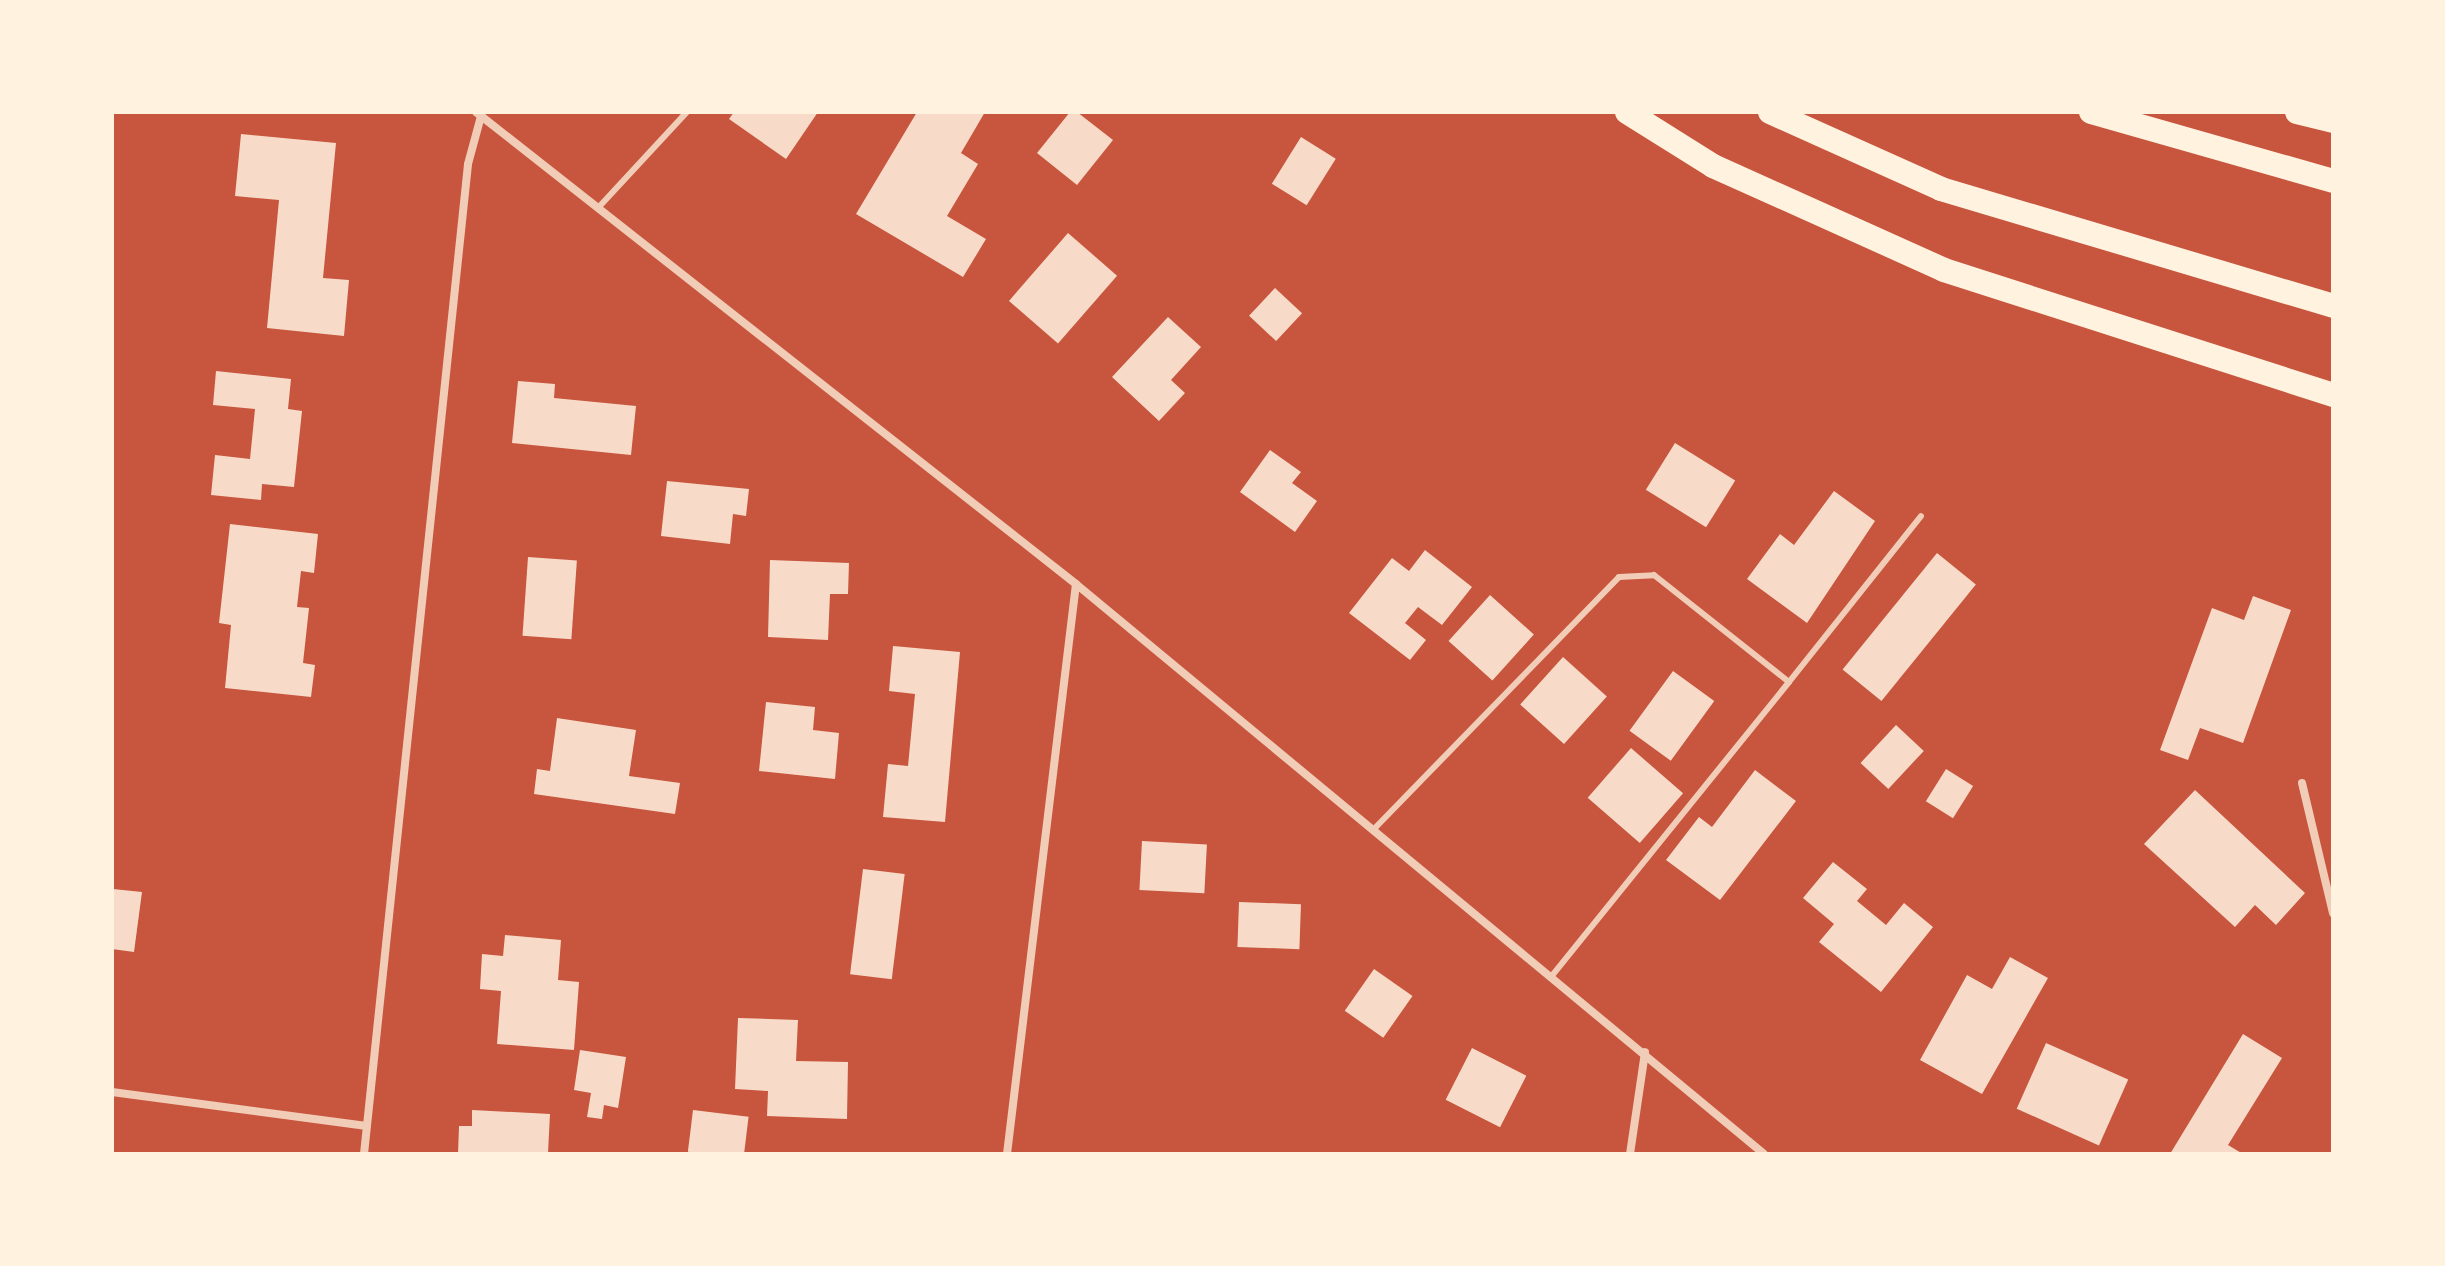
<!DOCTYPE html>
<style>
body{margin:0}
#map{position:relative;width:2445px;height:1266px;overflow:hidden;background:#c8553d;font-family:Commissioner,sans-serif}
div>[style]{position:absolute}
.building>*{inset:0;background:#f7dbc8;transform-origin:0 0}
.service>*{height:6px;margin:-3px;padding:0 3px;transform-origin:3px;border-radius:3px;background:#f1ccb7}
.minor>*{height:8px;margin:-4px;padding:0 4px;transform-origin:4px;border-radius:4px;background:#f1ccb7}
.motorway>*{height:24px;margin:-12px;padding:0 12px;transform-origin:12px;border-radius:12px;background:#fff3e0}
span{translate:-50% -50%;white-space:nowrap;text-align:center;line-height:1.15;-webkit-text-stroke:7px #fff3e0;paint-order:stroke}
.frame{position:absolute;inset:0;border:114px solid #fff3e0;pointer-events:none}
</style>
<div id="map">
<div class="building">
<div style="clip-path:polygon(734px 112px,818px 112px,786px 159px,729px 119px)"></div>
<div style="clip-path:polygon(917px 112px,985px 112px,961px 153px,978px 164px,947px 216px,986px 239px,963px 277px,856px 214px)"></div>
<div style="clip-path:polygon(1070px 112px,1077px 112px,1113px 140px,1077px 185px,1037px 153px)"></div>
<div style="clip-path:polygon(241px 134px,336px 143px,323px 278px,349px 280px,344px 336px,267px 328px,279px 200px,235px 196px)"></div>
<div style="left:1301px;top:137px;width:41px;height:55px;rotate:32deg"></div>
<div style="left:1068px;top:233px;width:65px;height:90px;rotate:41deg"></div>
<div style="left:1275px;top:288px;width:37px;height:38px;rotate:43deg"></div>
<div style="clip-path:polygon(1168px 317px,1201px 347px,1171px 380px,1185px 393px,1159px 421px,1112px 377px)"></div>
<div style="clip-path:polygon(216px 371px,291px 379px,288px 409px,302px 411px,294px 487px,262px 484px,261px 500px,211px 495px,215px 455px,250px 459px,255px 409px,213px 405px)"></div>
<div style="clip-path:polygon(518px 381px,555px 384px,554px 398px,636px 406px,631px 455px,512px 443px)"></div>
<div style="left:1675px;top:443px;width:71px;height:55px;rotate:32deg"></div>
<div style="clip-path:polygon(1270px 450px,1301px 472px,1292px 483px,1317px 501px,1295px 532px,1240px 492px)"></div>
<div style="clip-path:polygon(667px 481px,749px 489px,746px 516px,733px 514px,730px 544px,661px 536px)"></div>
<div style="clip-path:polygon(1834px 491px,1875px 521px,1807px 623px,1747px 579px,1780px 534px,1794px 545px)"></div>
<div style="clip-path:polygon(230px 524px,318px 534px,314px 573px,301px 571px,297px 607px,309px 608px,303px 663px,315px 665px,311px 697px,225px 688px,231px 625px,219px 623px)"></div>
<div style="clip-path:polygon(1425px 550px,1472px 587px,1442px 625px,1418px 607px,1405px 623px,1426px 640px,1410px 660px,1349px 613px,1392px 558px,1409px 571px)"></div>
<div style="left:1937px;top:553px;width:50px;height:150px;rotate:39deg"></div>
<div style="left:528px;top:557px;width:49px;height:79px;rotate:4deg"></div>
<div style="clip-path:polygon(770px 560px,849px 563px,848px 594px,830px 594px,828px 640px,768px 637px)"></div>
<div style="left:1490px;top:595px;width:59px;height:62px;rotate:42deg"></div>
<div style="clip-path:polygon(2253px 596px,2291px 610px,2243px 743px,2200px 728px,2188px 760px,2160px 750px,2212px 608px,2244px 620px)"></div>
<div style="clip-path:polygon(893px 646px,960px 652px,945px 822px,883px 817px,888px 764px,908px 766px,915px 694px,889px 691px)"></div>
<div style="left:1563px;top:657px;width:59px;height:64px;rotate:42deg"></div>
<div style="left:1673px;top:671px;width:51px;height:74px;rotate:36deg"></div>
<div style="clip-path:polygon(766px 702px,815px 707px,813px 730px,839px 733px,835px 779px,759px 771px)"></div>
<div style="clip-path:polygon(557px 718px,636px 730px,629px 776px,680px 783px,675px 814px,534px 794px,537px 769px,550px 771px)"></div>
<div style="left:1896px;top:725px;width:38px;height:52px;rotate:43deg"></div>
<div style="left:1631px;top:748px;width:69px;height:66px;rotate:41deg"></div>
<div style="left:1946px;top:769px;width:32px;height:38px;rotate:32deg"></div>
<div style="clip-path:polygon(1755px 770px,1796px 801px,1720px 900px,1666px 860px,1699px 817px,1712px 827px)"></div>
<div style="clip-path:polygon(2195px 790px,2305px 893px,2276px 925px,2255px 905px,2235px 927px,2144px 844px)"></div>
<div style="left:1142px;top:841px;width:65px;height:49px;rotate:3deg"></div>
<div style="clip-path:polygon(1833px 862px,1867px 889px,1857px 901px,1886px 925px,1904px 903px,1933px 927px,1881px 992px,1819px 942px,1834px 924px,1803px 898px)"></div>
<div style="left:863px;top:869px;width:42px;height:106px;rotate:7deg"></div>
<div style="clip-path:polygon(113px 889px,142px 892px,134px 952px,112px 949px)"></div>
<div style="left:1239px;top:902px;width:62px;height:45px;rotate:2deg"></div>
<div style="clip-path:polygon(505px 935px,561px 940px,558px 980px,579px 982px,574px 1050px,497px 1044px,501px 991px,480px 989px,482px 954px,503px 956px)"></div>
<div style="clip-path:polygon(2010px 957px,2048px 978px,1982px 1094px,1920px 1060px,1967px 975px,1992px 989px)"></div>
<div style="left:1374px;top:969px;width:47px;height:51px;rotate:35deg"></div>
<div style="clip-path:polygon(738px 1018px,798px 1020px,796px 1061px,848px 1062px,847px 1119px,767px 1116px,768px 1091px,735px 1089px)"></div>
<div style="clip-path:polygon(2243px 1034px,2282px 1058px,2228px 1145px,2243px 1154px,2170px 1154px)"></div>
<div style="left:2046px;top:1043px;width:90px;height:72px;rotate:24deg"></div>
<div style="left:1472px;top:1048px;width:61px;height:58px;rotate:27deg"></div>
<div style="clip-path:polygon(580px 1050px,626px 1057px,618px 1108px,604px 1105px,602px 1119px,587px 1117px,591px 1093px,574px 1090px)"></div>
<div style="clip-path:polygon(472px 1110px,550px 1114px,548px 1153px,458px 1154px,459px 1126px,472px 1126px)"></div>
<div style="left:693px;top:1110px;width:56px;height:42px;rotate:7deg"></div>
</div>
<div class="service">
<div style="left:598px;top:208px;width:131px;rotate:-47.2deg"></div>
<div style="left:1789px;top:682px;width:212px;rotate:-51.5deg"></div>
<div style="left:1374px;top:829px;width:351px;rotate:-45.8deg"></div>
<div style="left:1619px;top:577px;width:35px;rotate:-3deg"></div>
<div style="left:1654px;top:575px;width:172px;rotate:38.4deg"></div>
<div style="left:1789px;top:682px;width:378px;rotate:128.9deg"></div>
</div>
<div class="minor">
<div style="left:476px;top:112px;width:763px;rotate:38.19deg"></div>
<div style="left:1076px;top:584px;width:893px;rotate:39.64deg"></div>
<div style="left:2302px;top:783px;width:134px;rotate:76.6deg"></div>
<div style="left:112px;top:1092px;width:257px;rotate:7.6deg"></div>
<div style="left:364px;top:1154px;width:995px;rotate:-84deg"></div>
<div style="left:468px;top:164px;width:50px;rotate:-74.8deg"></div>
<div style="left:1007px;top:1154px;width:574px;rotate:-83.1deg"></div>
<div style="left:1630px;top:1154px;width:103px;rotate:-81.6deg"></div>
</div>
<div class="motorway">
<div style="left:1627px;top:112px;width:102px;rotate:32.1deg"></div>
<div style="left:1713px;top:166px;width:253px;rotate:24.2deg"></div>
<div style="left:1944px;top:270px;width:409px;rotate:17.8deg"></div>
<div style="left:1770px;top:112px;width:188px;rotate:24.2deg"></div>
<div style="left:1941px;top:189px;width:409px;rotate:16.6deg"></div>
<div style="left:2091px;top:112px;width:252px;rotate:15.9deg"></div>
<div style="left:2297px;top:112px;width:37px;rotate:14deg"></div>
</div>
<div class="frame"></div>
</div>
